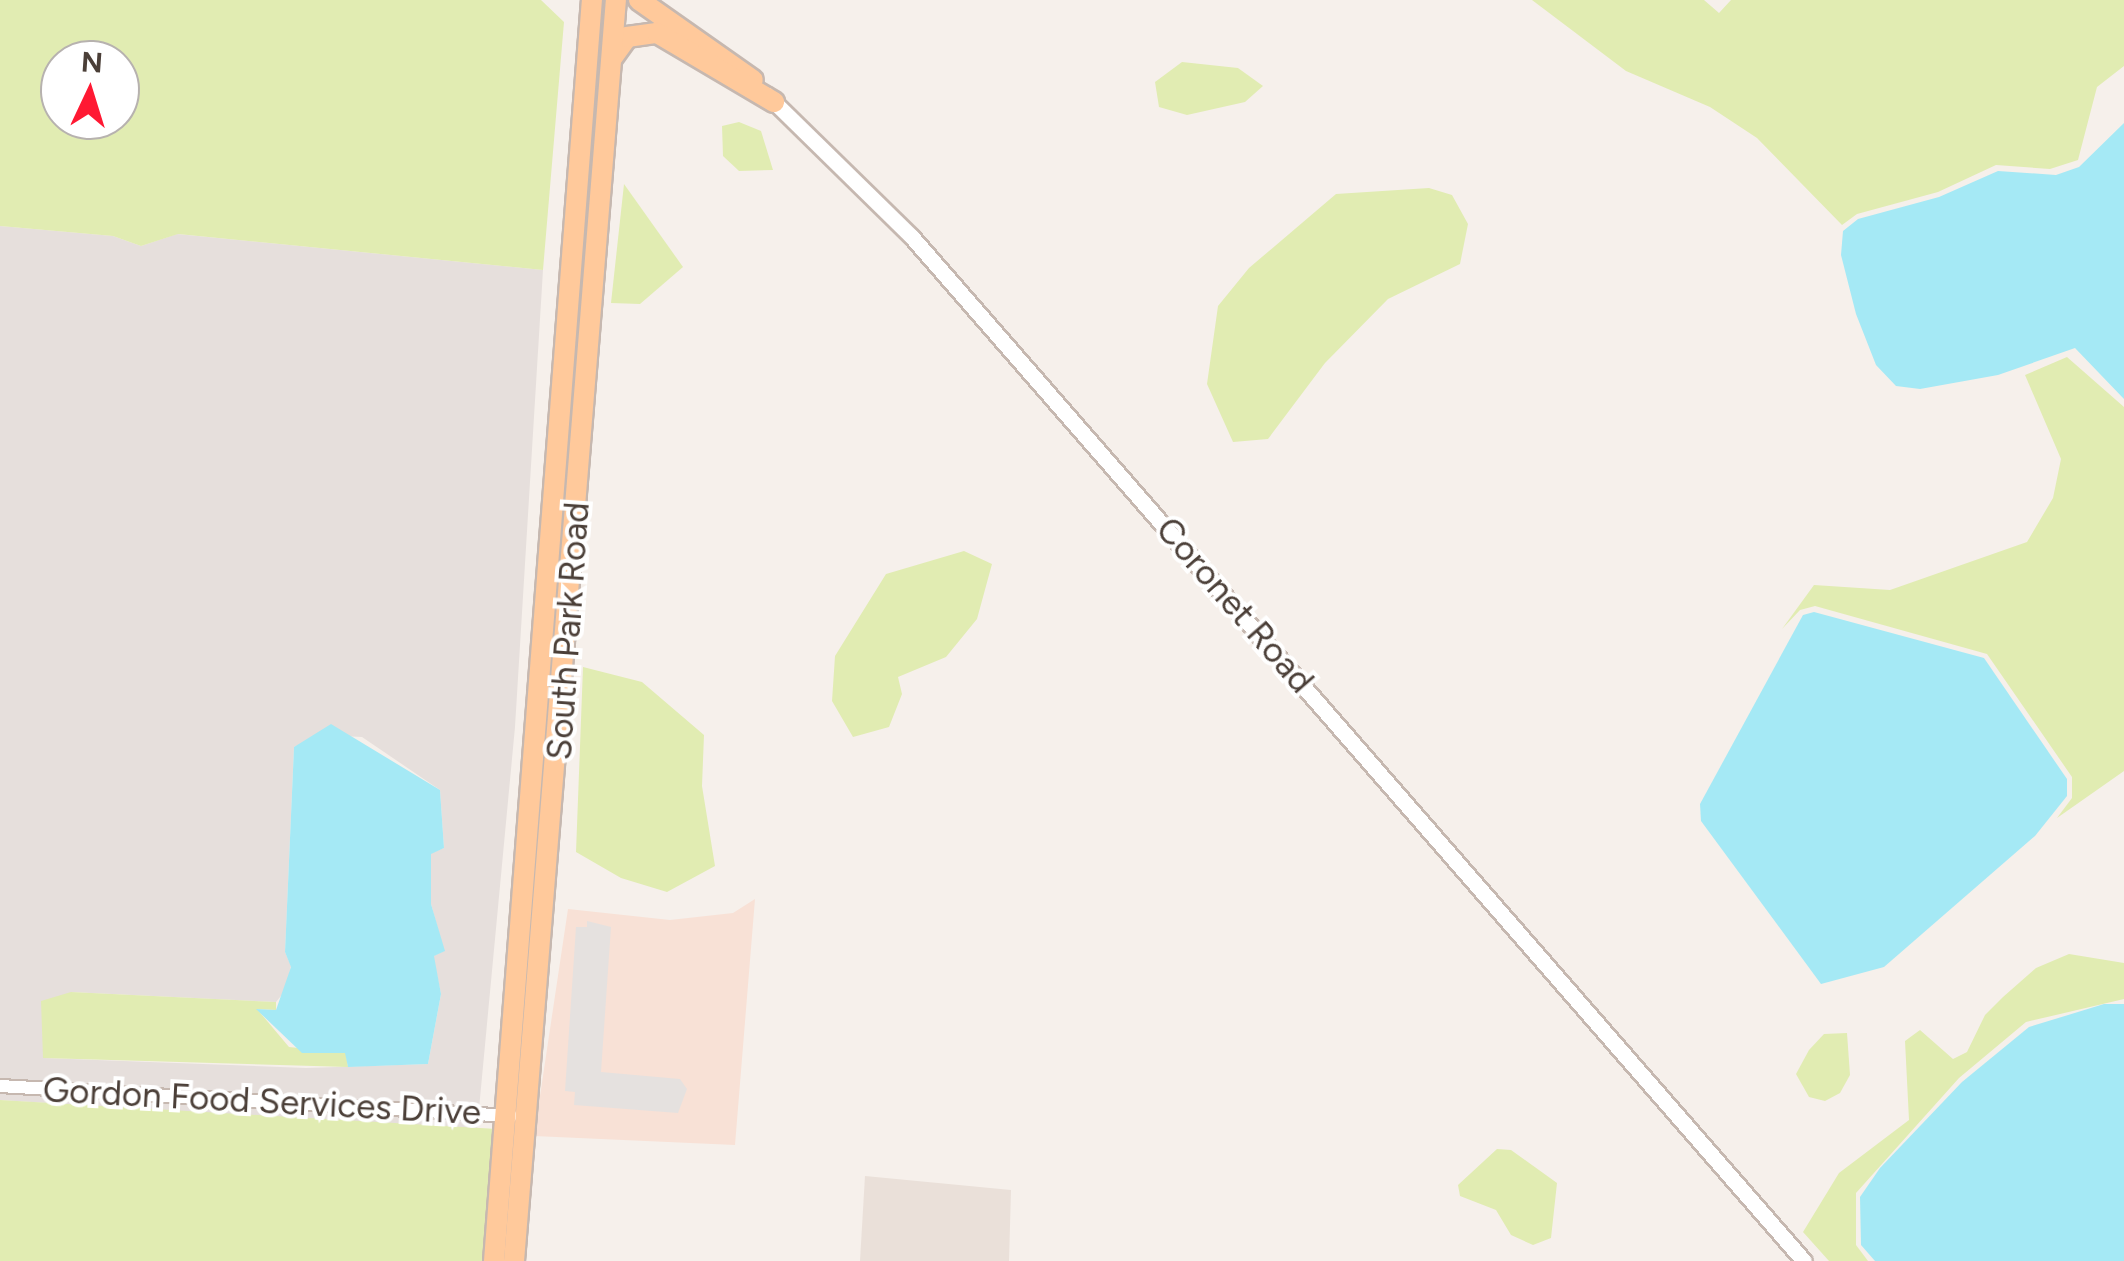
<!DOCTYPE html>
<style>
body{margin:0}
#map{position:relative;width:2124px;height:1261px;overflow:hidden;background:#f6f0eb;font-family:Figtree,sans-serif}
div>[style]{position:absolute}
.residential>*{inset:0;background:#eae0d9}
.commercial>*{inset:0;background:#f8e1d6}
.industrial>*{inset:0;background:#e6dfdc}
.green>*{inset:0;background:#e1ecb2}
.parking>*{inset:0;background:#e5e1df}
.water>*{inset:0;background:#a5e9f5}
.roads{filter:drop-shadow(2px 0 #c6b8b0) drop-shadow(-2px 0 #c6b8b0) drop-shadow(0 2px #c6b8b0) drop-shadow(0 -2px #c6b8b0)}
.minor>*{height:12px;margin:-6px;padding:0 6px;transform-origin:6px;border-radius:6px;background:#fff}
.tertiary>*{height:15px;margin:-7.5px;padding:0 7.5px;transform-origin:7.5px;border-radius:7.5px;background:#fff}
.primary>*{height:20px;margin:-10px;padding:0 10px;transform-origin:10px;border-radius:10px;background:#ffc99b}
span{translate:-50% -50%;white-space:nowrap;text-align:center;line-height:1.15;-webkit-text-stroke:8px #fff;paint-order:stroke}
.street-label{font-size:35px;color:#4b3f38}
.north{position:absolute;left:40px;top:40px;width:100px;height:100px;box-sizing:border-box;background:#fff;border:2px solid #b7b2af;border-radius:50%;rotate:4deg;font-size:28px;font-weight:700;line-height:40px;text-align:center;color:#4b3f38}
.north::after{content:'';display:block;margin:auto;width:35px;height:45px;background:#ff1933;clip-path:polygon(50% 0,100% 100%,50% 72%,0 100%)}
</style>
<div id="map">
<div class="residential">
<div style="clip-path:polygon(865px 1176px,1011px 1190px,1009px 1261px,860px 1261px)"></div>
</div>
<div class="commercial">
<div style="clip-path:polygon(755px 899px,735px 1145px,534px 1136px,568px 909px,670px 920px,733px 913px)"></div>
</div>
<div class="industrial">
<div style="clip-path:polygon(evenodd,0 226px,113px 236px,141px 246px,177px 234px,543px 270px,515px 727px,477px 1130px,0 1100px,0 226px,322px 735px,362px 737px,440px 790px,444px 848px,431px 853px,431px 904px,444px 951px,433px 956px,441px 994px,428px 1064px,306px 1068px,44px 1058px,71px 992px,276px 1002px,285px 991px,291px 966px,285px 952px,294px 747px,322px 735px)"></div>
</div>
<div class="green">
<div style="clip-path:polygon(evenodd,0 0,541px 0,564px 22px,543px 270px,178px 234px,141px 246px,113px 236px,0 226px,0 0,60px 60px,120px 60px,120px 120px,60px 120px,60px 60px)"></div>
<div style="clip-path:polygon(1532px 0,1704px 0,1719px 13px,1731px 0,2124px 0,2124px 66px,2097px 87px,2078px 160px,2050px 169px,1996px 165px,1938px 192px,1857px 214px,1842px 225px,1757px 138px,1710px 107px,1626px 71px)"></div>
<div style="clip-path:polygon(1182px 62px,1238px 68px,1263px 86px,1245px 102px,1187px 115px,1159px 107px,1155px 82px)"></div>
<div style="clip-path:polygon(739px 122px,761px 131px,773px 170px,739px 171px,723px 156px,722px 126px)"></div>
<div style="clip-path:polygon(624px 184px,683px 267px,640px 304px,611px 303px)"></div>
<div style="clip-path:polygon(1429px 188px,1452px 195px,1468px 224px,1460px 264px,1388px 299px,1325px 363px,1268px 439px,1233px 442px,1207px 384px,1218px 306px,1249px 268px,1336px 194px)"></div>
<div style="clip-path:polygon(2067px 357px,2124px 407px,2124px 771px,2057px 818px,2072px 798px,2072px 777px,1987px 654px,1815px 606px,1800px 610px,1782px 629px,1814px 585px,1890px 590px,2027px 542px,2053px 498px,2061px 459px,2025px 375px)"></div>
<div style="clip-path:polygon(964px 551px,992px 564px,977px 619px,946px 657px,898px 677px,902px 694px,889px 727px,853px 737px,832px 701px,835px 656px,886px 574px)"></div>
<div style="clip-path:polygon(583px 667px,642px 682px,704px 735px,702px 786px,715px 866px,667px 892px,621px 878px,576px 852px)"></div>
<div style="clip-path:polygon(2069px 954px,2124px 963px,2124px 999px,2026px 1022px,1959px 1078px,1856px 1193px,1856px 1245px,1868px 1261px,1829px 1261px,1803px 1232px,1839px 1173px,1909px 1120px,1905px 1041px,1920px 1030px,1953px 1059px,1967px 1052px,1985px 1015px,2003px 997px,2036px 968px)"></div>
<div style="clip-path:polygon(71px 992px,276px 1002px,276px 1010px,257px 1009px,289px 1047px,346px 1053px,348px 1067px,43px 1058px,41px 1001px)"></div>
<div style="clip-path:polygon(1847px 1033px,1850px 1075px,1840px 1093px,1825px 1101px,1809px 1097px,1796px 1074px,1809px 1050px,1824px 1034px)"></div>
<div style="clip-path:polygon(0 1100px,497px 1129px,488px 1261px,0 1261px)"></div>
<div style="clip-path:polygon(1497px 1149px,1511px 1150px,1557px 1183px,1551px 1238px,1533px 1245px,1511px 1235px,1496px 1210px,1460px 1196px,1458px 1185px)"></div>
</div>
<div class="parking">
<div style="clip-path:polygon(587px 921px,611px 927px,601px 1072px,680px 1079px,687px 1089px,678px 1113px,574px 1105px,575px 1092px,565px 1091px,576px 927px,587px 927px)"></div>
</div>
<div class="water">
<div style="clip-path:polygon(2124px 123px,2124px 399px,2075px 348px,1998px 375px,1920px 389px,1896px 386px,1876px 365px,1856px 314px,1841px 255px,1843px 231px,1858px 219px,1939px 197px,1998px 171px,2056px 175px,2079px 167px)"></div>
<div style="clip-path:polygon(1814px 612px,1984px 658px,2067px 779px,2067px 796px,2035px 836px,1884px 967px,1821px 984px,1701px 821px,1700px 804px,1803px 615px)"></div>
<div style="clip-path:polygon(331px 724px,440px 790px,444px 848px,431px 854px,431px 904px,445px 951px,434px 956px,441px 994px,428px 1064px,348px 1067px,345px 1053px,302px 1053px,256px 1009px,276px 1010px,291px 967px,285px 952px,294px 747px)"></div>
<div style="clip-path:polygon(2104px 1004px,2124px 1004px,2124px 1261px,1875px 1261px,1861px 1245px,1860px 1197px,1880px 1168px,1962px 1082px,2029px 1027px)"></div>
</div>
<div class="roads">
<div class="minor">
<div style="left:0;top:1086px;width:512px;rotate:3.36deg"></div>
</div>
<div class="tertiary">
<div style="left:767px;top:95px;width:202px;rotate:44.4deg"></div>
<div style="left:911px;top:236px;width:1359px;rotate:48.94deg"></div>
</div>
<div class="primary">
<div style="left:639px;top:0;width:139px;rotate:35.1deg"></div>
<div style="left:612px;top:58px;width:26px;rotate:-54deg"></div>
<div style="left:627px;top:37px;width:30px;rotate:-8deg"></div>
<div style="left:657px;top:33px;width:136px;rotate:30.5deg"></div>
<div style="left:494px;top:1261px;width:1265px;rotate:-85.56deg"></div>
<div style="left:514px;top:1261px;width:1265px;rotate:-85.38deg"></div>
</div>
</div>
<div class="street-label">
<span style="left:1235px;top:605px;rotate:49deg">Coronet Road</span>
<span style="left:568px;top:631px;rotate:-86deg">South Park Road</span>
<span style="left:262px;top:1101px;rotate:3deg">Gordon Food Services Drive</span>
</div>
<div class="north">N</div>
</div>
